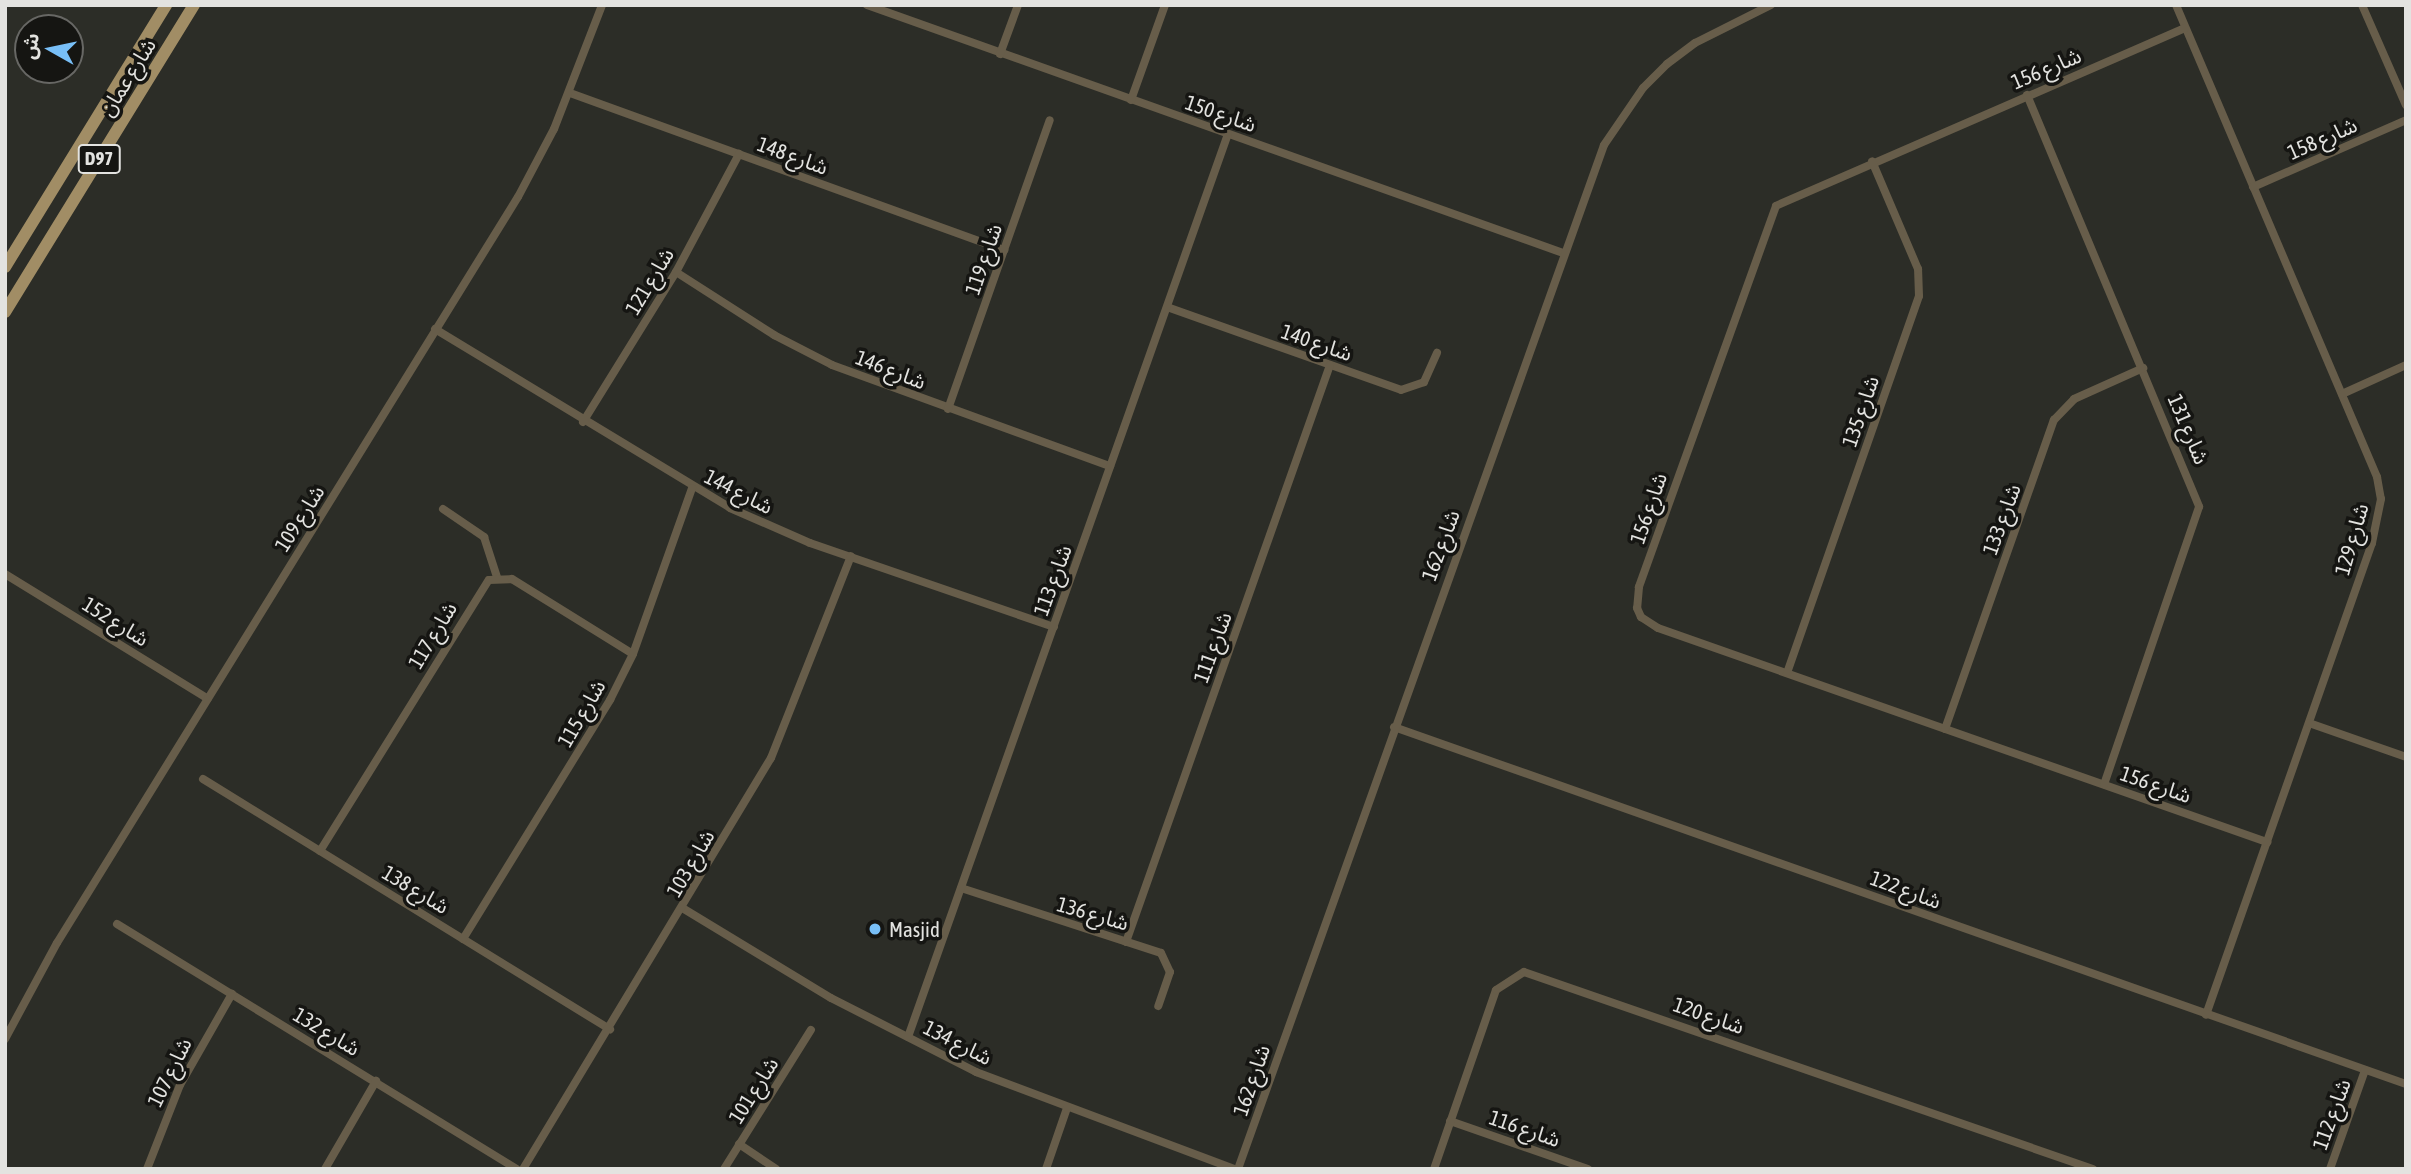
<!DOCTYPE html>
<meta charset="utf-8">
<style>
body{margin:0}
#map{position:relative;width:2411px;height:1174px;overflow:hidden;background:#2c2d27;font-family:"Asap Condensed","Noto Sans Arabic",sans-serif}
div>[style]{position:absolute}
.street>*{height:8px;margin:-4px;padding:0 4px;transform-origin:4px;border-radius:4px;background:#675d4a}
.primary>*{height:12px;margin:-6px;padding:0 6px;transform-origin:6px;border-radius:6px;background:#a18d65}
.dots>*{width:19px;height:19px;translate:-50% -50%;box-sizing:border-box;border:4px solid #151512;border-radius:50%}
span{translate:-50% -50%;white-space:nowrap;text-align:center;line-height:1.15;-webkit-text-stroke:7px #151512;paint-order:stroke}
.shield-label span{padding:2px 5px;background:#151512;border:2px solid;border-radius:5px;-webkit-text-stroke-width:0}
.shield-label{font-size:19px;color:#e3e3e0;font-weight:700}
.street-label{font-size:21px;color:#e3e3e0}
.poi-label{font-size:21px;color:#e3e3e0}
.left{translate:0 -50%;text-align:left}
.frame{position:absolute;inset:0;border:7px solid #e3e3e0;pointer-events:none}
.north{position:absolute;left:14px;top:14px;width:70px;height:70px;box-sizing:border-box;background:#151512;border:2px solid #676764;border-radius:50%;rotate:279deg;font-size:19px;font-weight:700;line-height:28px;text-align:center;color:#e3e3e0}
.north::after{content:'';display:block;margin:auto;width:24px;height:32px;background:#78bff7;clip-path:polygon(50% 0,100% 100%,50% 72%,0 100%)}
</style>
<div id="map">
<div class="street">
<div style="left:867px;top:5px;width:739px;rotate:19.61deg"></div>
<div style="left:2176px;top:5px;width:513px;rotate:66.93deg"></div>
<div style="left:2377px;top:477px;width:22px;rotate:80deg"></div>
<div style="left:2381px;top:499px;width:45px;rotate:101.6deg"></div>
<div style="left:2372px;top:543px;width:500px;rotate:109.38deg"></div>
<div style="left:2362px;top:5px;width:109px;rotate:66.3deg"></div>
<div style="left:2185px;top:28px;width:446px;rotate:156.5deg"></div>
<div style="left:1776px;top:206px;width:405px;rotate:109.8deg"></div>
<div style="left:1639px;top:587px;width:21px;rotate:95deg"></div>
<div style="left:1637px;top:608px;width:10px;rotate:66deg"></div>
<div style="left:1641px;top:617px;width:20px;rotate:33deg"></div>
<div style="left:1658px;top:628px;width:646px;rotate:19.36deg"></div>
<div style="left:1000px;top:54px;width:52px;rotate:-69.8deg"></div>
<div style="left:570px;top:93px;width:462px;rotate:19.9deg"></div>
<div style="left:2027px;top:95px;width:446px;rotate:67.3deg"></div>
<div style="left:2199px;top:507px;width:293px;rotate:108.9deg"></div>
<div style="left:1131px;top:100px;width:101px;rotate:-70.3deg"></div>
<div style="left:2253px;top:187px;width:167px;rotate:-23.6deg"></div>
<div style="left:676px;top:272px;width:117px;rotate:32.7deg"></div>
<div style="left:774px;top:335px;width:65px;rotate:27.3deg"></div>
<div style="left:832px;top:365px;width:296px;rotate:20deg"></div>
<div style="left:1167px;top:307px;width:248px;rotate:19.5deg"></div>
<div style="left:1401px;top:390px;width:24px;rotate:-19deg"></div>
<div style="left:1424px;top:382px;width:32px;rotate:-66deg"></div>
<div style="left:435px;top:329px;width:345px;rotate:31.2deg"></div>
<div style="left:730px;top:508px;width:87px;rotate:23.6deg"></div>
<div style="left:810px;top:543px;width:258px;rotate:19deg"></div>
<div style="left:2342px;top:394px;width:70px;rotate:-24.4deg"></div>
<div style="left:948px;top:409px;width:306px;rotate:-70.6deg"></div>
<div style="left:583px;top:422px;width:176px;rotate:-58.2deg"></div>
<div style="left:676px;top:272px;width:134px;rotate:-61.9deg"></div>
<div style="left:443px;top:509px;width:50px;rotate:34.3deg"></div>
<div style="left:484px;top:537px;width:42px;rotate:72deg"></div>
<div style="left:5px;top:574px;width:238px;rotate:31.6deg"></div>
<div style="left:1787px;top:673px;width:399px;rotate:-70.7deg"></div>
<div style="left:1919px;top:296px;width:27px;rotate:-92deg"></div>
<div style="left:1918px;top:269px;width:117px;rotate:-113.1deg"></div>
<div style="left:2309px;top:723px;width:103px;rotate:19.3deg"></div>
<div style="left:1394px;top:727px;width:1073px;rotate:19.43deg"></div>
<div style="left:1945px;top:729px;width:328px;rotate:-70.6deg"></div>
<div style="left:2054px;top:420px;width:29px;rotate:-46deg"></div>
<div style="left:2074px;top:399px;width:76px;rotate:-24.2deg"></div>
<div style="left:203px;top:779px;width:478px;rotate:31.6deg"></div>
<div style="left:320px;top:851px;width:319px;rotate:-58.1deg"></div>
<div style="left:489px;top:580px;width:23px;rotate:-2deg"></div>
<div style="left:512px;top:579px;width:142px;rotate:31.8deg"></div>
<div style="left:961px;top:888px;width:210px;rotate:18deg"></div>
<div style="left:1161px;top:953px;width:21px;rotate:65deg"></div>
<div style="left:1170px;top:972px;width:36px;rotate:109deg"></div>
<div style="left:684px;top:909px;width:172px;rotate:31.2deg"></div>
<div style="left:831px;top:998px;width:163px;rotate:27deg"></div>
<div style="left:976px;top:1072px;width:276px;rotate:20.6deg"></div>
<div style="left:117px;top:924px;width:469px;rotate:31.5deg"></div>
<div style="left:463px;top:939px;width:281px;rotate:-58.4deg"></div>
<div style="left:610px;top:700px;width:51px;rotate:-63.4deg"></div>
<div style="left:633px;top:654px;width:176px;rotate:-70.4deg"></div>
<div style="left:1126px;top:942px;width:612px;rotate:-70.53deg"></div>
<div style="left:908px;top:1037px;width:958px;rotate:-70.49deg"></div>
<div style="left:5px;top:1039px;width:109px;rotate:-61.6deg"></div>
<div style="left:57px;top:943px;width:877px;rotate:-58.29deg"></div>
<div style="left:518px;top:197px;width:77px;rotate:-62.1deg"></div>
<div style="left:554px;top:129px;width:133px;rotate:-68.8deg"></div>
<div style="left:1450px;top:1121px;width:146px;rotate:19.2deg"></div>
<div style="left:739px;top:1144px;width:45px;rotate:34deg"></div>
<div style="left:147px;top:1169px;width:90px;rotate:-68.6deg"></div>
<div style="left:180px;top:1085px;width:105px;rotate:-60.3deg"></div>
<div style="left:325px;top:1169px;width:102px;rotate:-59.9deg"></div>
<div style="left:523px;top:1169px;width:480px;rotate:-58.9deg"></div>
<div style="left:771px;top:758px;width:217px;rotate:-68.4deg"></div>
<div style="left:724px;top:1169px;width:164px;rotate:-58deg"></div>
<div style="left:1046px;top:1169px;width:65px;rotate:-71deg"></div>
<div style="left:1238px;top:1169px;width:1087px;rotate:-70.33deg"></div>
<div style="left:1604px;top:145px;width:69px;rotate:-55.6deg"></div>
<div style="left:1643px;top:88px;width:34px;rotate:-45deg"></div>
<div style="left:1667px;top:64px;width:35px;rotate:-37deg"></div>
<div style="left:1695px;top:43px;width:85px;rotate:-26.6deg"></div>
<div style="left:1434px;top:1169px;width:189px;rotate:-70.9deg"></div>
<div style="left:1496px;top:990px;width:33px;rotate:-33deg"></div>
<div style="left:1524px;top:972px;width:602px;rotate:19.1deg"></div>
<div style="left:2330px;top:1169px;width:105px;rotate:-70.5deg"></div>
</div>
<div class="primary">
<div style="left:5px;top:267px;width:308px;rotate:-58.4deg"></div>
<div style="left:5px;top:312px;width:361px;rotate:-58.4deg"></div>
</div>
<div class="dots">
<div style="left:875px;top:929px;background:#78bff7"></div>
</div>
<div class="shield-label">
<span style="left:99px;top:159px">D97</span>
</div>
<div class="street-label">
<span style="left:2046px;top:68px;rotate:-23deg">شارع 156</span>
<span style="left:127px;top:77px;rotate:-58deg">شارع عمان</span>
<span style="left:1221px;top:113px;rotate:19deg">شارع 150</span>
<span style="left:2322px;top:138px;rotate:-24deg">شارع 158</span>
<span style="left:793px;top:155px;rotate:20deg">شارع 148</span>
<span style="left:983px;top:259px;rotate:-71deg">شارع 119</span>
<span style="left:649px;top:281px;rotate:-59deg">شارع 121</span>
<span style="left:1317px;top:342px;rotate:19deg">شارع 140</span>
<span style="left:891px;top:369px;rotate:21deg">شارع 146</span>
<span style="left:1860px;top:411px;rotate:-71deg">شارع 135</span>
<span style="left:2189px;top:429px;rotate:67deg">شارع 131</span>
<span style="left:739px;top:491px;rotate:27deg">شارع 144</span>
<span style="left:1648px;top:508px;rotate:-71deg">شارع 156</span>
<span style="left:299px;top:518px;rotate:-58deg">شارع 109</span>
<span style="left:2001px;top:519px;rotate:-70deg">شارع 133</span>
<span style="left:2351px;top:539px;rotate:-74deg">شارع 129</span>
<span style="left:1440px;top:545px;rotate:-70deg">شارع 162</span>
<span style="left:1052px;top:580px;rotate:-70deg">شارع 113</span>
<span style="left:116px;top:621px;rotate:32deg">شارع 152</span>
<span style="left:432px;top:635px;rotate:-59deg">شارع 117</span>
<span style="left:1212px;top:647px;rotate:-70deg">شارع 111</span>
<span style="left:581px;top:713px;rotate:-60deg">شارع 115</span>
<span style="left:2156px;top:784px;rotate:19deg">شارع 156</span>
<span style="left:690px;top:863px;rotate:-60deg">شارع 103</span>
<span style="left:416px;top:889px;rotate:31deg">شارع 138</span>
<span style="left:1906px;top:889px;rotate:20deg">شارع 122</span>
<span style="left:1093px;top:913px;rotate:16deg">شارع 136</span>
<span style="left:1709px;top:1015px;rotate:19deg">شارع 120</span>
<span style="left:327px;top:1031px;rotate:31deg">شارع 132</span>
<span style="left:958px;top:1042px;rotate:27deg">شارع 134</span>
<span style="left:169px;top:1072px;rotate:-64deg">شارع 107</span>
<span style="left:1251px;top:1080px;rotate:-71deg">شارع 162</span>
<span style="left:753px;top:1090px;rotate:-58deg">شارع 101</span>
<span style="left:2331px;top:1114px;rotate:-70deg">شارع 112</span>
<span style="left:1525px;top:1128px;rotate:19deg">شارع 116</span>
</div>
<div class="poi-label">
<span class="left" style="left:889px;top:929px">Masjid</span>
</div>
<div class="frame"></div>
<div class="north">ش</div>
</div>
